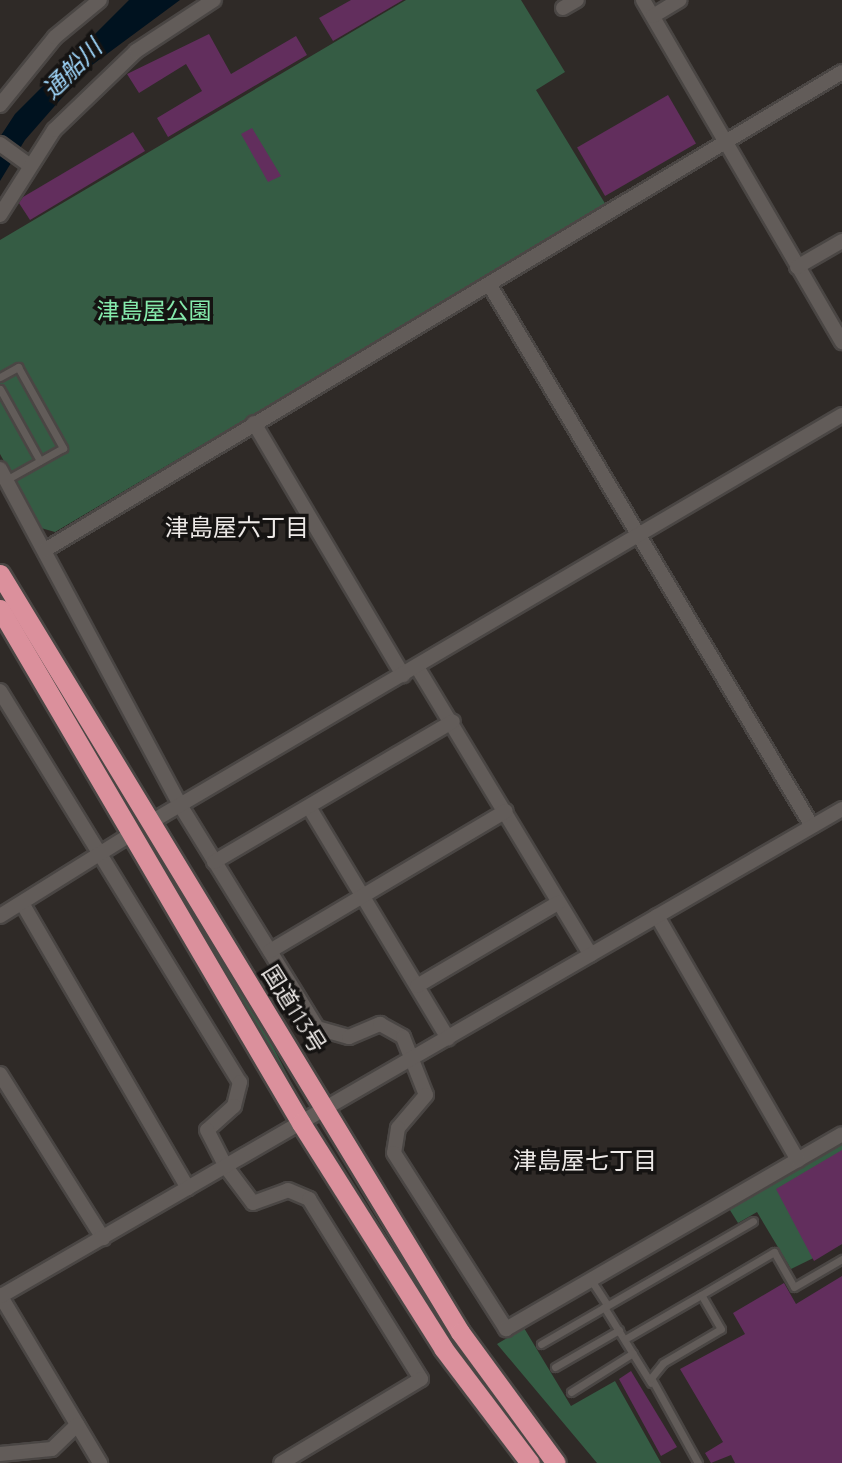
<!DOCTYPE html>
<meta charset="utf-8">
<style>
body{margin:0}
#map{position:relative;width:842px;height:1463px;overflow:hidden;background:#2f2a27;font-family:Quicksand,"Noto Sans JP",sans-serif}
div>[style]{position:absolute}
.green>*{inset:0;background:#355c44}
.water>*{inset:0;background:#00121f}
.building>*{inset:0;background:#622e5d;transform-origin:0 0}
.roads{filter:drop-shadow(2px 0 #4a4644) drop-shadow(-2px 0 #4a4644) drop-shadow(0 2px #4a4644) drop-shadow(0 -2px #4a4644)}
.service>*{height:7px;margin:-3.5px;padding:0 3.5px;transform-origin:3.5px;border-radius:3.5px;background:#625c59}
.minor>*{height:14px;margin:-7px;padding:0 7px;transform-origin:7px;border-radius:7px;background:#625c59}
.trunk>*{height:19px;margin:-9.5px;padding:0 9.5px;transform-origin:9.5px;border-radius:9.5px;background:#db909c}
span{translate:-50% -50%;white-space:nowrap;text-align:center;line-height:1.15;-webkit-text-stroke:7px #151312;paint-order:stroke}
.park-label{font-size:23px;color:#85eaac}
.street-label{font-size:23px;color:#ede9e7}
.water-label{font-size:24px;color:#a0d8fd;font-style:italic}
.neighbourhood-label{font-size:24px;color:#ede9e7}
</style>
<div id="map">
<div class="green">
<div style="clip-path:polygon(406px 0,521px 0,565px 72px,536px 90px,606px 205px,55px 532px,41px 528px,0 454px,0 240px)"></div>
<div style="clip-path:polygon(0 583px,234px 970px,292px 1084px,0 594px)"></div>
<div style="clip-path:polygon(842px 1140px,842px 1244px,791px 1269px,757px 1212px,738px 1223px,728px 1207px)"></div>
<div style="clip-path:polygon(524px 1328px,571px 1406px,615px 1381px,661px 1463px,597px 1463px,497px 1344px)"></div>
</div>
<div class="water">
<div style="clip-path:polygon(129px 0,180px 0,88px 68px,25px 140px,0 181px,0 137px,15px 114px)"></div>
</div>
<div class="building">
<div style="clip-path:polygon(351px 0,403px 0,333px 41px,319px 18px)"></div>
<div style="clip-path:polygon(209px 34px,231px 74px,296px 36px,307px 55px,168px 137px,157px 118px,202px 91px,186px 64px,139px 93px,127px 74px)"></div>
<div style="left:668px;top:95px;width:56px;height:105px;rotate:60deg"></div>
<div style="clip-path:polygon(252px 128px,281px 176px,268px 182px,241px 134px)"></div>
<div style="clip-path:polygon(133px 132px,145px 151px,30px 220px,19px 203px,23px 197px)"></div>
<div style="clip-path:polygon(842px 1150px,842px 1244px,814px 1261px,776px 1189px)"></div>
<div style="clip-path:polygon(842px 1276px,842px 1463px,735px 1463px,731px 1455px,711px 1463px,705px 1453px,723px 1442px,680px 1369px,745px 1334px,733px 1313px,784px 1283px,796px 1304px)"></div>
<div style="clip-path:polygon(631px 1371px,677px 1447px,661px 1456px,619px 1379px)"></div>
</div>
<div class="roads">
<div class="service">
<div style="left:0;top:377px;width:21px;rotate:-29deg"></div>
<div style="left:18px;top:367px;width:93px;rotate:60.9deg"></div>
<div style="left:63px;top:448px;width:65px;rotate:150.7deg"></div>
<div style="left:0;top:389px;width:82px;rotate:60.9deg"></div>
<div style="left:591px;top:1280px;width:30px;rotate:57deg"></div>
<div style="left:604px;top:1307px;width:89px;rotate:58.3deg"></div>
<div style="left:625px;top:1339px;width:88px;rotate:-30.1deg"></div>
<div style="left:541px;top:1344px;width:245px;rotate:-30.1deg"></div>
<div style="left:555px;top:1367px;width:74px;rotate:-30deg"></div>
<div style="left:571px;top:1392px;width:73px;rotate:-32.2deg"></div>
<div style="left:698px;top:1463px;width:97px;rotate:-118.9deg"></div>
<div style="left:651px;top:1378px;width:19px;rotate:-51deg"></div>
<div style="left:663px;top:1363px;width:67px;rotate:-30.4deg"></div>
<div style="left:721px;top:1329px;width:39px;rotate:-120deg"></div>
<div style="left:701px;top:1295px;width:85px;rotate:-30.5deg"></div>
<div style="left:774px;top:1252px;width:40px;rotate:60.3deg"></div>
<div style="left:794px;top:1287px;width:56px;rotate:-30.3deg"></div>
</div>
<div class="minor">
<div style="left:643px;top:0;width:396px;rotate:59.8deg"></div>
<div style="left:563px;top:8px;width:16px;rotate:-30deg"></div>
<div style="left:653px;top:16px;width:31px;rotate:-31deg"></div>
<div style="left:0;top:105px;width:87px;rotate:-51deg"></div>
<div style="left:55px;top:37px;width:58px;rotate:-39.4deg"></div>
<div style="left:0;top:144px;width:36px;rotate:36deg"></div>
<div style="left:0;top:215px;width:101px;rotate:-57.6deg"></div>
<div style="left:54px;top:130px;width:114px;rotate:-43.9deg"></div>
<div style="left:136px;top:51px;width:93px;rotate:-33.2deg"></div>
<div style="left:797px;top:267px;width:52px;rotate:-30deg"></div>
<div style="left:489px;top:284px;width:631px;rotate:59.21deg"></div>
<div style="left:254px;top:423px;width:293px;rotate:59.4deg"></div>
<div style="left:0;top:469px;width:381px;rotate:61.8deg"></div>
<div style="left:180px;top:805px;width:262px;rotate:58.4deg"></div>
<div style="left:317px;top:1028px;width:33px;rotate:16deg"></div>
<div style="left:349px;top:1037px;width:34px;rotate:-23deg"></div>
<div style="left:380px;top:1024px;width:26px;rotate:29deg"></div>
<div style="left:403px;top:1037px;width:62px;rotate:68.4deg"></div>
<div style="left:426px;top:1095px;width:43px;rotate:130.3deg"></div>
<div style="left:398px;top:1128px;width:25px;rotate:99deg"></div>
<div style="left:394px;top:1153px;width:209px;rotate:57.5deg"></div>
<div style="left:506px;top:1329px;width:388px;rotate:-30.1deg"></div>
<div style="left:45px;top:550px;width:929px;rotate:-30.95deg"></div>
<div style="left:417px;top:667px;width:336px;rotate:58.9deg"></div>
<div style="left:0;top:691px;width:459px;rotate:58.5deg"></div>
<div style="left:240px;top:1082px;width:25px;rotate:104deg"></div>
<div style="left:234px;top:1106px;width:36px;rotate:138deg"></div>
<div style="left:207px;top:1130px;width:42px;rotate:62.8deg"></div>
<div style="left:226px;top:1167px;width:45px;rotate:53.1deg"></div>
<div style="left:253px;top:1203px;width:37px;rotate:-20deg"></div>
<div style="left:288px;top:1190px;width:23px;rotate:23deg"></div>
<div style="left:309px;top:1199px;width:212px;rotate:58.1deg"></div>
<div style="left:421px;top:1379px;width:163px;rotate:149deg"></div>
<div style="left:309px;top:807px;width:270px;rotate:59deg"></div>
<div style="left:151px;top:822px;width:802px;rotate:-30.5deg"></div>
<div style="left:214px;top:862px;width:277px;rotate:-30.5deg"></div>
<div style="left:22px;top:903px;width:330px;rotate:59.8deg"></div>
<div style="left:0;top:916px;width:155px;rotate:-32deg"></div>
<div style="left:657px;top:916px;width:282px;rotate:60deg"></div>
<div style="left:270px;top:951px;width:274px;rotate:-30.7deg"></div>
<div style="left:417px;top:986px;width:164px;rotate:-30.5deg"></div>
<div style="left:0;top:1074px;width:194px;rotate:57.9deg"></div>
<div style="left:0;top:1295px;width:196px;rotate:59.2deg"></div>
<div style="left:1px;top:1296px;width:972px;rotate:-30.07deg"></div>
<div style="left:0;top:1454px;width:52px;rotate:-5.5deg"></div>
<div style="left:52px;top:1449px;width:35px;rotate:-44deg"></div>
</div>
<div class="trunk">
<div style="left:0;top:574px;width:887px;rotate:58.75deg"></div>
<div style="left:460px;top:1332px;width:162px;rotate:53.8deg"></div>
<div style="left:0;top:609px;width:596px;rotate:59.65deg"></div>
<div style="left:301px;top:1123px;width:266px;rotate:57.7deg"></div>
<div style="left:443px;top:1348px;width:144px;rotate:52.9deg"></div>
</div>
</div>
<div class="park-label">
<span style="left:154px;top:311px">津島屋公園</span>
</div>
<div class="street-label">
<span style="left:294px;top:1009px;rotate:58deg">国道113号</span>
</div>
<div class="water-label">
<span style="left:72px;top:69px;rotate:-45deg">通船川</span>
</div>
<div class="neighbourhood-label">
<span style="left:237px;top:528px">津島屋六丁目</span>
<span style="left:585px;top:1161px">津島屋七丁目</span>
</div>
</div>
